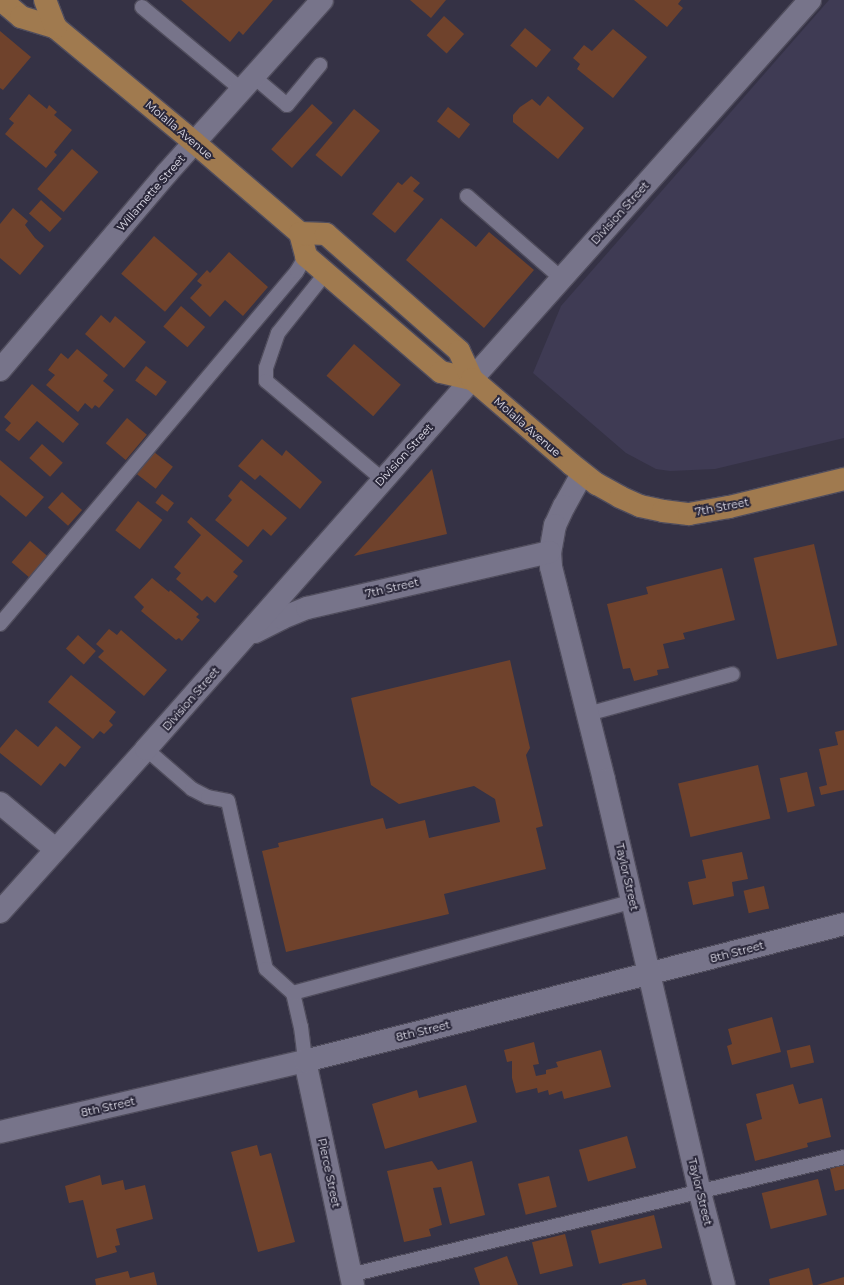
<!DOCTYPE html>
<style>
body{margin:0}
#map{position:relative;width:844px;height:1285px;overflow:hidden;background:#353245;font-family:Montserrat,sans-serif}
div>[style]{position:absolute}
.built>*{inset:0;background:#3f3b54}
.building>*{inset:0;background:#6f422c;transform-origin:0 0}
.roads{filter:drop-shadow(1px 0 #504d5d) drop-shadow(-1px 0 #504d5d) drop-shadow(0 1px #504d5d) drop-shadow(0 -1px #504d5d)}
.lane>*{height:14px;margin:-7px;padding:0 7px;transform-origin:7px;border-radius:7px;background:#77748a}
.street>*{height:22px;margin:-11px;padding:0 11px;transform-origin:11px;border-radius:11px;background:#77748a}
.secondary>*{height:22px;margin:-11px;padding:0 11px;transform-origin:11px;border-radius:11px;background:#77748a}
.primary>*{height:22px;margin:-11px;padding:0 11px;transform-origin:11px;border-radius:11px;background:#a07a4f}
span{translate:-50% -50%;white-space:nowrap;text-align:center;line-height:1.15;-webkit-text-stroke:4px #2b283b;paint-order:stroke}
.street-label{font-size:11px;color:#e1dfeb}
</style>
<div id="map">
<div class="built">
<div style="clip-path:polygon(829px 0,844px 0,844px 438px,715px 469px,670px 471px,656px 469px,626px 453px,533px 373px,561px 306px)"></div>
</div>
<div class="building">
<div style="clip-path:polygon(181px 0,273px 0,243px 35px,239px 31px,230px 42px)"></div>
<div style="clip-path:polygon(410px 0,446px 0,431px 18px)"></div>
<div style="clip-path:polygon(634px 0,681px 0,678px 4px,683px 8px,667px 27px)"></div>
<div style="left:444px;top:16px;width:27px;height:26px;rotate:42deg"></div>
<div style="left:525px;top:28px;width:34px;height:23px;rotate:40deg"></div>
<div style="clip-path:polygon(613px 29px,647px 57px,613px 98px,577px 69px,580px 64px,573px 58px,584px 45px,592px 51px)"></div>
<div style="clip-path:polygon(0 31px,31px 57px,3px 90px,0 88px)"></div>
<div style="clip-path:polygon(29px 94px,47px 109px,49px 105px,57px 112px,54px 115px,72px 130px,54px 152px,57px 155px,46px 168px,5px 134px,14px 123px,9px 119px)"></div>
<div style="clip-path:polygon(548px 96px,584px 128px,558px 159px,513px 122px,513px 115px,520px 107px,532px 99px,540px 106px)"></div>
<div style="left:312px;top:104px;width:28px;height:61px;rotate:42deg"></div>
<div style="left:448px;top:107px;width:28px;height:18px;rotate:38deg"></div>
<div style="left:354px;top:109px;width:34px;height:60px;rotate:40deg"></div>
<div style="left:72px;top:149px;width:35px;height:53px;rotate:41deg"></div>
<div style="clip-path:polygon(411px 176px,420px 183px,413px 191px,424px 199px,395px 233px,372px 214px,398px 182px,402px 185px)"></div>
<div style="left:41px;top:200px;width:28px;height:18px;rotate:42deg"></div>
<div style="clip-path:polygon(13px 208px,28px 221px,25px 225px,35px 238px,44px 246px,20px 275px,0 258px,0 224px)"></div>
<div style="clip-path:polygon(441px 218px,476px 247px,489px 232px,534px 270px,484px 328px,406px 260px)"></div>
<div style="left:154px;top:236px;width:58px;height:50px;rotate:41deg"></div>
<div style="clip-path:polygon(229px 252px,268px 287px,243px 316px,225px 300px,210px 317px,190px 298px,202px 285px,197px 281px,207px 270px,210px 273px)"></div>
<div style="left:181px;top:306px;width:32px;height:27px;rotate:41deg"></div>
<div style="clip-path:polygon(101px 315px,110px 323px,115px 316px,146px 342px,124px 368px,85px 334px)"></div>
<div style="left:354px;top:344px;width:62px;height:42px;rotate:41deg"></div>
<div style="clip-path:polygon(77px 349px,108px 375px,103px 381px,114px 390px,99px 408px,95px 405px,92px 409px,85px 403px,78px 412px,46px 385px,55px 375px,48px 370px,61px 353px,68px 359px)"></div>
<div style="left:146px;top:366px;width:26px;height:18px;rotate:37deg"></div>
<div style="clip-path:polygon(32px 384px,79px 424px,63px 443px,37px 421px,19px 441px,5px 430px,11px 423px,4px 417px)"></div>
<div style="left:127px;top:418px;width:26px;height:33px;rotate:40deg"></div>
<div style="clip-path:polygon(262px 439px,282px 456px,286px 450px,322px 482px,300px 509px,260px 475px,255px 480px,238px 466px)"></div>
<div style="left:42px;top:444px;width:28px;height:19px;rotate:42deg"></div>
<div style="left:154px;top:452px;width:24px;height:28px;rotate:38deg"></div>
<div style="clip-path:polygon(0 460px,44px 497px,26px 517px,0 495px)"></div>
<div style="clip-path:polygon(432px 469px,447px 534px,354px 556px)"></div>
<div style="clip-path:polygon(241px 480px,287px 518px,271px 536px,263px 529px,248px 547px,215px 520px,232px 500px,228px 496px)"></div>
<div style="left:62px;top:492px;width:27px;height:21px;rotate:42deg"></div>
<div style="left:162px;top:494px;width:15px;height:11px;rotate:37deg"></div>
<div style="left:138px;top:501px;width:31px;height:37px;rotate:38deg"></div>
<div style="clip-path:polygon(191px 517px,243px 561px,233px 572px,238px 576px,215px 603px,207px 596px,202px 601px,176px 579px,181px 573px,174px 567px,201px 535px,187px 522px)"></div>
<div style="left:30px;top:541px;width:23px;height:28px;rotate:41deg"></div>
<div style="left:814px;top:544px;width:104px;height:62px;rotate:77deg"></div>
<div style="clip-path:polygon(722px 568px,735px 620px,683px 633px,685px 639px,663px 644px,669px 668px,657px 670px,658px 675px,634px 681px,630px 668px,623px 669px,607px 604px,648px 594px,646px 587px)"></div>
<div style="clip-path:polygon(152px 578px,169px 592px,170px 590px,199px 614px,196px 617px,200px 620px,182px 641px,179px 638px,176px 640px,141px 611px,144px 607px,134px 597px)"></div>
<div style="clip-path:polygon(109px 629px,117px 635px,121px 630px,167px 670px,144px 696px,98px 657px,104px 651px,96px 644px)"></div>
<div style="left:78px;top:635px;width:24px;height:18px;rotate:42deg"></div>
<div style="clip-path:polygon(510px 660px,530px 748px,526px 755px,543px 826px,536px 828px,546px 869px,444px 894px,449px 914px,286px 952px,262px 851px,279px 847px,278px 843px,383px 818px,386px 829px,425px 820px,429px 838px,500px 822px,495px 799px,474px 786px,399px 804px,371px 785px,351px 698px)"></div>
<div style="clip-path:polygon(71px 675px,116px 712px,109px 721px,113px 725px,104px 734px,100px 731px,93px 739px,48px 702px)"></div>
<div style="clip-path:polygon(56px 726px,81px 747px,65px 767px,60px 763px,41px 786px,0 753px,0 748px,16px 729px,38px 747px)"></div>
<div style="clip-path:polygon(844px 730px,844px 790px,821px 795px,819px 787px,827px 785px,819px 749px,838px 745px,835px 732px)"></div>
<div style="left:758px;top:765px;width:55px;height:82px;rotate:77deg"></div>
<div style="left:807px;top:772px;width:35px;height:28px;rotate:77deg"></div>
<div style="clip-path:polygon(742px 852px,748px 879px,732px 882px,734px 896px,693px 905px,688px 882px,706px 878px,702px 860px)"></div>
<div style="left:764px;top:886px;width:23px;height:21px;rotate:77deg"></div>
<div style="clip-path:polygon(772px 1017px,781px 1052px,732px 1065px,727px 1046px,732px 1044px,728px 1029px)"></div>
<div style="clip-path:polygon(534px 1042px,539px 1064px,533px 1065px,536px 1076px,546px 1074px,546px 1070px,558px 1067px,556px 1062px,601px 1050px,611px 1087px,564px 1099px,562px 1091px,549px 1095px,548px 1090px,538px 1093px,537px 1088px,516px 1093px,512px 1078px,512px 1061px,507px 1062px,504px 1050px)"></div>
<div style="left:810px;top:1045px;width:18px;height:24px;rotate:77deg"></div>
<div style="clip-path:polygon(793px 1084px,799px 1104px,822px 1098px,831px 1137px,807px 1143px,808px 1147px,755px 1161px,746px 1124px,762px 1119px,756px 1094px)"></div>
<div style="clip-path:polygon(466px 1085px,477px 1122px,385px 1149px,372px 1104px,417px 1090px,419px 1098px)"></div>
<div style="left:627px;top:1136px;width:33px;height:50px;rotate:74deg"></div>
<div style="clip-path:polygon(257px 1145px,260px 1156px,271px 1153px,295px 1242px,258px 1252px,231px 1152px)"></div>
<div style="clip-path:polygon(432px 1161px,438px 1170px,472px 1161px,485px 1215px,450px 1224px,441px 1187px,433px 1188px,442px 1225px,429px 1229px,431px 1236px,404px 1242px,387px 1171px)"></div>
<div style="clip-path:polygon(844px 1165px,844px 1189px,835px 1191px,830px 1169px)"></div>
<div style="clip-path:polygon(100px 1175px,102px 1185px,123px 1180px,125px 1190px,145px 1185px,153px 1219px,116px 1229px,120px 1245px,115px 1246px,117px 1252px,97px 1258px,83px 1200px,69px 1203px,65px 1186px)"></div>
<div style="left:549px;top:1176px;width:32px;height:32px;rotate:76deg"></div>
<div style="left:818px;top:1179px;width:37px;height:58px;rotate:76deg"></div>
<div style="left:654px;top:1215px;width:34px;height:65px;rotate:76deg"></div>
<div style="left:565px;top:1234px;width:33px;height:34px;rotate:76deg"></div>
<div style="clip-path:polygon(507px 1256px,518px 1285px,480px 1285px,474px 1268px)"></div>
<div style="clip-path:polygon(809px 1268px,813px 1285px,770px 1285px,769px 1279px)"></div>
<div style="clip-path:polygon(128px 1271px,130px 1278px,154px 1272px,157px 1285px,96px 1285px,95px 1279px)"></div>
<div style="clip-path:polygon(844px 1277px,844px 1285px,817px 1285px)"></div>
<div style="clip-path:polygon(645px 1279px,647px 1285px,622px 1285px,622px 1284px)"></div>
</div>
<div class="roads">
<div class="lane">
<div style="left:142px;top:7px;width:130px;rotate:39.7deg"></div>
<div style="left:254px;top:77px;width:43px;rotate:40.3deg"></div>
<div style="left:287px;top:105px;width:52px;rotate:-50.5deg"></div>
<div style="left:467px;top:196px;width:125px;rotate:41.1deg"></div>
<div style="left:325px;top:274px;width:75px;rotate:128.5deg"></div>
<div style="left:278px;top:333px;width:37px;rotate:109deg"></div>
<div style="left:266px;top:368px;width:13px;rotate:90deg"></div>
<div style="left:266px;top:381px;width:153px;rotate:40.2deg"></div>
<div style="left:0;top:624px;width:461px;rotate:-49.9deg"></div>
<div style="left:297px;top:271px;width:17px;rotate:-59deg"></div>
<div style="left:588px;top:714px;width:150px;rotate:-15.4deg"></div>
<div style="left:146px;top:749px;width:61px;rotate:41deg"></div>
<div style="left:192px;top:789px;width:18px;rotate:27deg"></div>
<div style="left:208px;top:797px;width:20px;rotate:11deg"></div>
<div style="left:228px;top:801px;width:172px;rotate:77.3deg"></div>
<div style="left:266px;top:969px;width:36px;rotate:42deg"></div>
<div style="left:293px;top:993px;width:35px;rotate:77deg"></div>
<div style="left:301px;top:1027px;width:34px;rotate:83deg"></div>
<div style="left:293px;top:993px;width:352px;rotate:-15.1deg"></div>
<div style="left:350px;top:1275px;width:508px;rotate:-13.43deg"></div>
</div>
<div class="street">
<div style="left:0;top:370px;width:258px;rotate:-49.7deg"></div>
<div style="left:167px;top:173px;width:232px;rotate:-48.1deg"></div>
<div style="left:472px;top:379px;width:508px;rotate:-48.27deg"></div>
<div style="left:0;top:803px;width:72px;rotate:39.9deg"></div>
<div style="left:305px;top:1061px;width:229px;rotate:77.9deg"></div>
<div style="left:0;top:1132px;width:313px;rotate:-13.1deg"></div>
<div style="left:305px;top:1061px;width:556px;rotate:-14.26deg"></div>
</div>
<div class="secondary">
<div style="left:582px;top:474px;width:37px;rotate:119deg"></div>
<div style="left:564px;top:506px;width:21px;rotate:115deg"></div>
<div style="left:555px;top:525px;width:27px;rotate:100deg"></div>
<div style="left:550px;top:552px;width:15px;rotate:86deg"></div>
<div style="left:551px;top:567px;width:219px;rotate:76deg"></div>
<div style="left:604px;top:780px;width:424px;rotate:76.9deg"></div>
<div style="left:700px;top:1193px;width:95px;rotate:75.4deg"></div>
<div style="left:255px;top:632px;width:30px;rotate:-27deg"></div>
<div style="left:282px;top:618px;width:27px;rotate:-22deg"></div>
<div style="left:307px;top:608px;width:249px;rotate:-13deg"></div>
<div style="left:0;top:912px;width:219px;rotate:-48.1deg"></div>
<div style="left:146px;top:749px;width:493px;rotate:-48.6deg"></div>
</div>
<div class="primary">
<div style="left:1px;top:0;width:26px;rotate:40deg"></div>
<div style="left:21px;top:17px;width:37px;rotate:17deg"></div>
<div style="left:56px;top:28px;width:180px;rotate:39.6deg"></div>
<div style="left:195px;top:143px;width:138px;rotate:40.6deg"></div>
<div style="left:300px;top:233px;width:24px;rotate:75deg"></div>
<div style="left:306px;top:256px;width:178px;rotate:40.7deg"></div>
<div style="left:441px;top:372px;width:32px;rotate:13deg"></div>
<div style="left:45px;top:0;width:30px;rotate:69deg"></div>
<div style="left:300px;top:233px;width:26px;rotate:2deg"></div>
<div style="left:326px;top:234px;width:177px;rotate:41.3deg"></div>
<div style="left:459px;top:351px;width:31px;rotate:65deg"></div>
<div style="left:472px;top:379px;width:130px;rotate:40.6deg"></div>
<div style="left:571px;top:464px;width:33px;rotate:38deg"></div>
<div style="left:597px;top:484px;width:26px;rotate:29deg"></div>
<div style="left:620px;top:497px;width:22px;rotate:24deg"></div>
<div style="left:640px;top:506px;width:24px;rotate:12deg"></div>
<div style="left:663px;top:511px;width:26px;rotate:7deg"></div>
<div style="left:689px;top:514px;width:41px;rotate:-9.9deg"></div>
<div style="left:729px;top:507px;width:118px;rotate:-13.7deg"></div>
</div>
</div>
<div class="street-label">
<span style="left:179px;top:130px;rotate:40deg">Molalla Avenue</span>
<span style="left:151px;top:193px;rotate:-49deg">Willamette Street</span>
<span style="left:620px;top:213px;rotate:-48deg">Division Street</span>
<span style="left:527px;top:427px;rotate:41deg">Molalla Avenue</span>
<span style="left:404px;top:455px;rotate:-48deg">Division Street</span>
<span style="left:722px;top:507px;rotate:-11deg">7th Street</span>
<span style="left:392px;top:588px;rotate:-13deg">7th Street</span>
<span style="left:191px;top:699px;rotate:-49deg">Division Street</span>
<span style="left:627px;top:877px;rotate:77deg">Taylor Street</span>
<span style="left:737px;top:952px;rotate:-15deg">8th Street</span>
<span style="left:423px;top:1031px;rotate:-14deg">8th Street</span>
<span style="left:108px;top:1107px;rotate:-13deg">8th Street</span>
<span style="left:329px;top:1173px;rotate:78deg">Pierce Street</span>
<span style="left:700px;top:1192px;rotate:76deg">Taylor Street</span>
</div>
</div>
